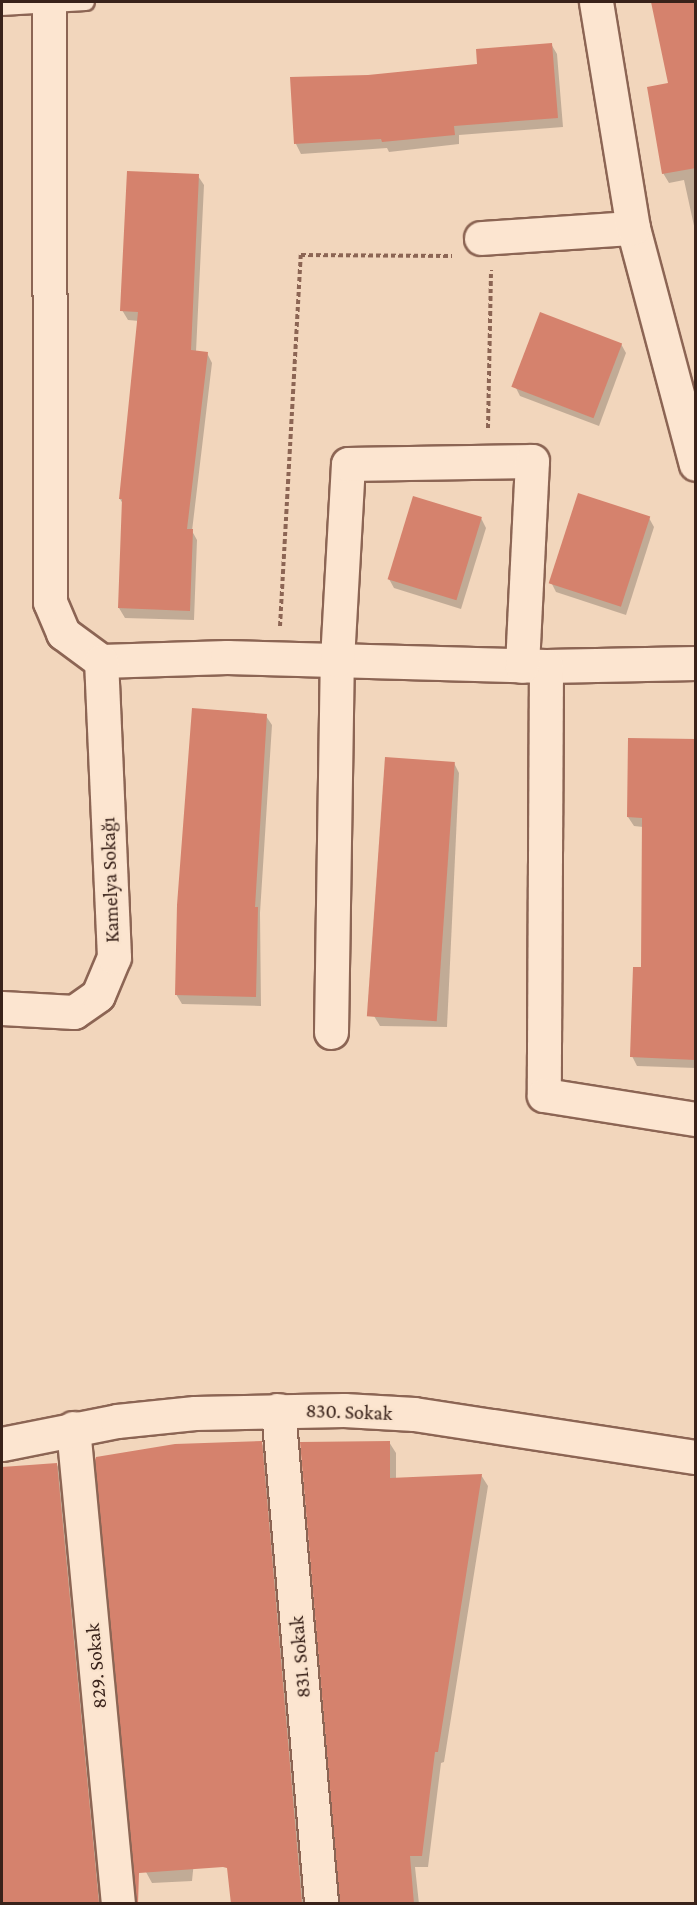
<!DOCTYPE html>
<meta charset="utf-8">
<style>
body{margin:0}
#map{position:relative;width:697px;height:1905px;overflow:hidden;background:#f2d6bc;font-family:"Crimson Pro",serif}
div>[style]{position:absolute}
.shadow>*{inset:0;background:#0003}
.building>*{inset:0;background:#d5826d;transform-origin:0 0}
.path>*{height:4px;margin-top:-2px;transform-origin:0;background:repeating-linear-gradient(90deg,#8c6554 0 4.5px,transparent 0 7.5px)}
.roads{filter:drop-shadow(2px 0 #8c6554) drop-shadow(-2px 0 #8c6554) drop-shadow(0 2px #8c6554) drop-shadow(0 -2px #8c6554)}
.service>*{height:16px;margin:-8px;padding:0 8px;transform-origin:8px;border-radius:8px;background:#fce5d0}
.minor>*{height:33px;margin:-16.5px;padding:0 16.5px;transform-origin:16.5px;border-radius:16.5px;background:#fce5d0}
span{translate:-50% -50%;white-space:nowrap;text-align:center;line-height:1.15;-webkit-text-stroke:4.5px #f9e2cc;paint-order:stroke}
.street-label{font-size:20px;color:#39221a}
.frame{position:absolute;inset:0;border:3px solid #39221a;pointer-events:none}
</style>
<div id="map">
<div class="shadow">
<div style="clip-path:polygon(653px 2px,696px 2px,696px 235px,684px 180px,669px 183px,663px 173px,670px 85px)"></div>
<div style="clip-path:polygon(551px 44px,557px 54px,563px 127px,459px 135px,459px 144px,389px 152px,387px 148px,301px 154px,296px 144px,291px 79px,368px 76px,479px 66px)"></div>
<div style="clip-path:polygon(198px 176px,204px 185px,196px 352px,207px 353px,212px 363px,192px 531px,197px 540px,194px 620px,125px 618px,119px 608px,123px 504px,120px 499px,139px 321px,128px 320px,122px 310px)"></div>
<div style="clip-path:polygon(621px 344px,626px 353px,599px 426px,520px 396px,515px 386px)"></div>
<div style="clip-path:polygon(481px 518px,486px 528px,461px 609px,394px 588px,389px 579px)"></div>
<div style="clip-path:polygon(649px 518px,654px 527px,626px 615px,556px 592px,551px 582px)"></div>
<div style="clip-path:polygon(266px 716px,272px 725px,260px 913px,261px 1006px,182px 1004px,176px 994px)"></div>
<div style="clip-path:polygon(696px 741px,696px 1068px,637px 1066px,632px 1056px,642px 969px,643px 827px,634px 826px,628px 817px)"></div>
<div style="clip-path:polygon(454px 763px,459px 773px,447px 1027px,380px 1026px,374px 1016px)"></div>
<div style="clip-path:polygon(261px 1442px,267px 1453px,307px 1904px,232px 1904px,221px 1753px,205px 1753px,192px 1881px,152px 1883px,146px 1872px)"></div>
<div style="clip-path:polygon(389px 1442px,396px 1453px,396px 1479px,481px 1475px,488px 1486px,444px 1762px,441px 1763px,428px 1867px,415px 1867px,419px 1904px,341px 1904px)"></div>
<div style="clip-path:polygon(57px 1465px,63px 1476px,105px 1904px,2px 1904px,2px 1469px)"></div>
</div>
<div class="building">
<div style="clip-path:polygon(651px 2px,696px 2px,696px 168px,662px 174px,647px 87px,668px 83px)"></div>
<div style="clip-path:polygon(552px 43px,558px 118px,454px 126px,455px 135px,382px 142px,381px 139px,294px 144px,290px 77px,368px 75px,477px 64px,476px 49px)"></div>
<div style="clip-path:polygon(127px 171px,199px 174px,191px 350px,208px 352px,187px 529px,193px 529px,190px 611px,118px 608px,122px 499px,119px 499px,138px 312px,120px 311px)"></div>
<div style="left:540px;top:312px;width:88px;height:80px;rotate:21deg"></div>
<div style="left:578px;top:493px;width:76px;height:95px;rotate:18deg"></div>
<div style="left:413px;top:496px;width:72px;height:87px;rotate:17deg"></div>
<div style="clip-path:polygon(192px 708px,267px 714px,255px 907px,258px 907px,256px 997px,175px 995px,177px 905px)"></div>
<div style="clip-path:polygon(628px 738px,696px 739px,696px 1060px,630px 1057px,633px 967px,641px 967px,642px 818px,627px 817px)"></div>
<div style="left:385px;top:757px;width:70px;height:260px;rotate:4deg"></div>
<div style="clip-path:polygon(262px 1441px,302px 1904px,231px 1904px,227px 1868px,223px 1867px,139px 1873px,138px 1904px,137px 1904px,95px 1460px,96px 1457px,175px 1444px)"></div>
<div style="clip-path:polygon(390px 1441px,390px 1478px,482px 1474px,438px 1752px,435px 1752px,422px 1856px,410px 1856px,414px 1904px,340px 1904px,300px 1442px)"></div>
<div style="clip-path:polygon(57px 1463px,99px 1904px,2px 1904px,2px 1467px)"></div>
</div>
<div class="path">
<div style="left:488px;top:428px;width:158px;rotate:-88.9deg"></div>
<div style="left:280px;top:626px;width:372px;rotate:-86.8deg"></div>
<div style="left:301px;top:255px;width:151px;rotate:0.4deg"></div>
</div>
<div class="roads">
<div class="service">
<div style="left:2px;top:7px;width:84px;rotate:-3.4deg"></div>
</div>
<div class="minor">
<div style="left:49px;top:4px;width:598px;rotate:89.9deg"></div>
<div style="left:50px;top:602px;width:34px;rotate:67deg"></div>
<div style="left:63px;top:633px;width:47px;rotate:36.4deg"></div>
<div style="left:101px;top:661px;width:126px;rotate:-1.8deg"></div>
<div style="left:227px;top:657px;width:319px;rotate:1.6deg"></div>
<div style="left:546px;top:666px;width:150px;rotate:-1.1deg"></div>
<div style="left:633px;top:228px;width:244px;rotate:75.1deg"></div>
<div style="left:481px;top:238px;width:152px;rotate:-3.8deg"></div>
<div style="left:633px;top:228px;width:229px;rotate:-99.3deg"></div>
<div style="left:546px;top:666px;width:429px;rotate:90.3deg"></div>
<div style="left:544px;top:1095px;width:154px;rotate:9deg"></div>
<div style="left:2px;top:1008px;width:72px;rotate:3.2deg"></div>
<div style="left:74px;top:1012px;width:29px;rotate:-35deg"></div>
<div style="left:98px;top:995px;width:41px;rotate:-67.2deg"></div>
<div style="left:114px;top:957px;width:296px;rotate:-92.5deg"></div>
<div style="left:331px;top:1032px;width:372px;rotate:-89.1deg"></div>
<div style="left:337px;top:660px;width:196px;rotate:-86.8deg"></div>
<div style="left:348px;top:464px;width:184px;rotate:-0.9deg"></div>
<div style="left:532px;top:461px;width:205px;rotate:92.8deg"></div>
<div style="left:278px;top:1410px;width:496px;rotate:85deg"></div>
<div style="left:73px;top:1428px;width:478px;rotate:84.6deg"></div>
<div style="left:2px;top:1444px;width:117px;rotate:-11.3deg"></div>
<div style="left:117px;top:1421px;width:78px;rotate:-5.9deg"></div>
<div style="left:195px;top:1413px;width:149px;rotate:-1.2deg"></div>
<div style="left:344px;top:1410px;width:70px;rotate:3.3deg"></div>
<div style="left:414px;top:1414px;width:285px;rotate:8.7deg"></div>
</div>
</div>
<div class="street-label">
<span style="left:110px;top:880px;rotate:-92deg">Kamelya Sokağı</span>
<span style="left:349px;top:1412px;rotate:2deg">830. Sokak</span>
<span style="left:300px;top:1657px;rotate:-95deg">831. Sokak</span>
<span style="left:96px;top:1666px;rotate:-95deg">829. Sokak</span>
</div>
<div class="frame"></div>
</div>
